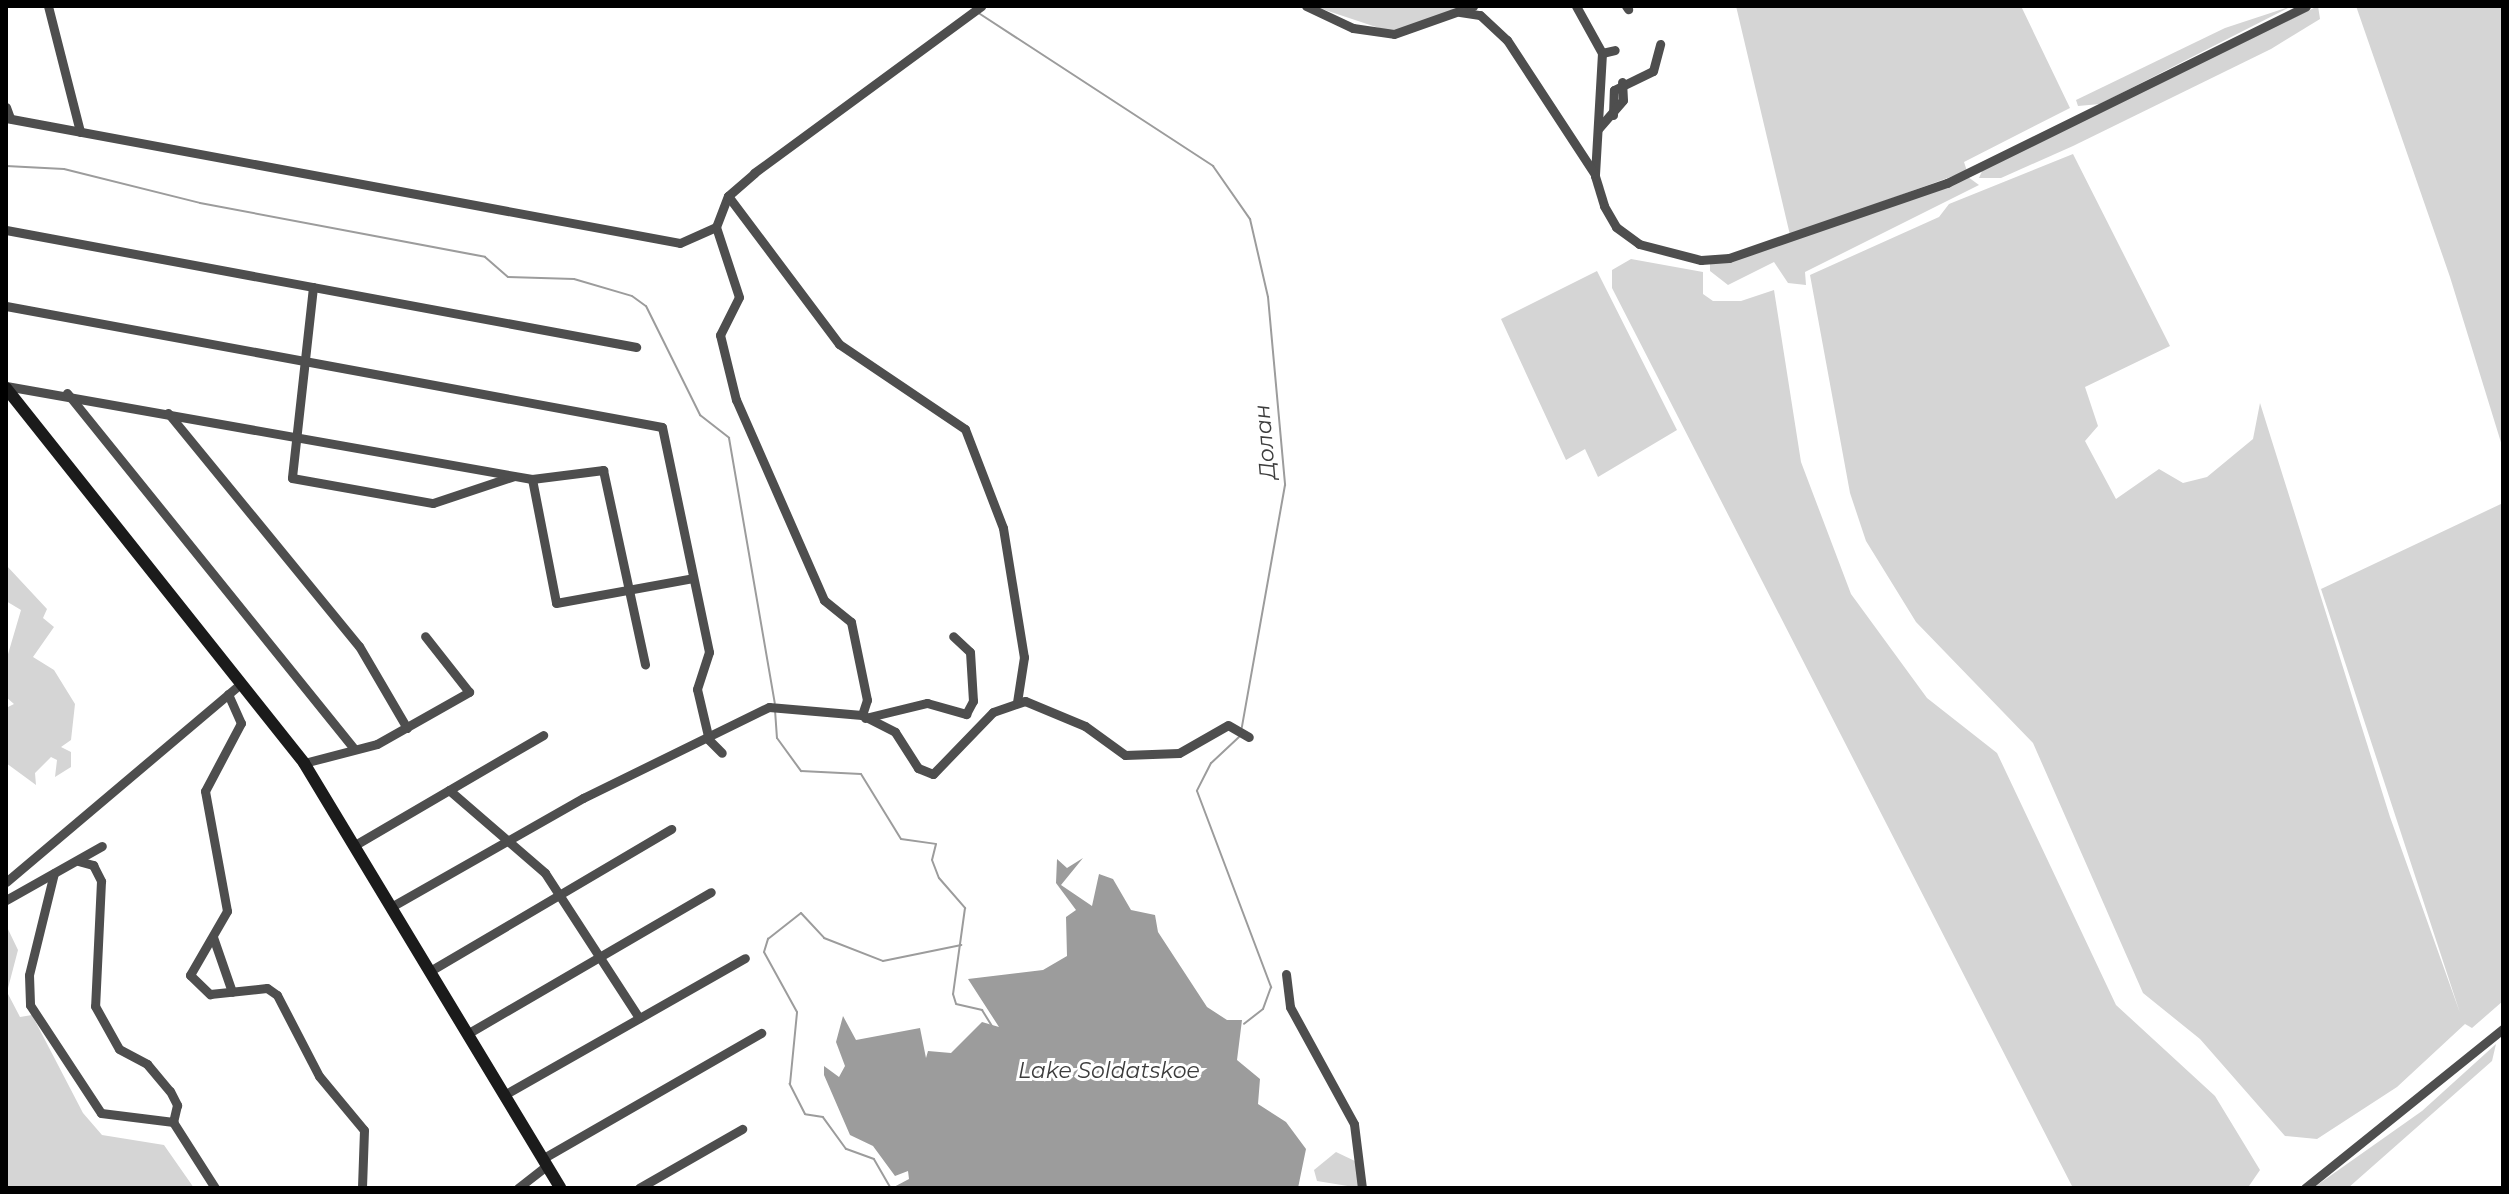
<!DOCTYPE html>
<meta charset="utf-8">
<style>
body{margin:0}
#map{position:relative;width:2509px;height:1194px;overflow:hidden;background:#fff;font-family:Montserrat,sans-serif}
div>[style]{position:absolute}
.green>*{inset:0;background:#d5d5d5}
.water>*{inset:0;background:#9c9c9c}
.stream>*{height:2px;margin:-1px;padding:0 1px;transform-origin:1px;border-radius:1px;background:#9c9c9c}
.street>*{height:9px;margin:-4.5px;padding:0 4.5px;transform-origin:4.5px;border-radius:4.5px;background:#4e4e4e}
.secondary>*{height:12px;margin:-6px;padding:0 6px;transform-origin:6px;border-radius:6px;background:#1b1b1b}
span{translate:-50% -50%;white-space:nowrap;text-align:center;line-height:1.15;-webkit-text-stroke:6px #fff;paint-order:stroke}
.water-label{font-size:22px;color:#3d3d3d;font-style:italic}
.frame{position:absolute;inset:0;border:8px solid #000;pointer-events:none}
</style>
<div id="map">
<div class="green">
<div style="clip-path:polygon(1313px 6px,1467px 6px,1391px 32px)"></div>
<div style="clip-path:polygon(1736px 6px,2021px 6px,2070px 108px,1964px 162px,1967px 171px,1790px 235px)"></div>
<div style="clip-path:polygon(2292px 6px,2100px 104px,2078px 106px,2076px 100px,2225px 28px)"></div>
<div style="clip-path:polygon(2318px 6px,2320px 19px,2271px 49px,2073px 146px,2001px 178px,1979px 178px,1983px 169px)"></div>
<div style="clip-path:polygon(2356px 6px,2503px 6px,2503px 449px,2450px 277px)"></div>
<div style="clip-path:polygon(2073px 154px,2170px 346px,2085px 387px,2098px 426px,2085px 441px,2116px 499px,2159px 469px,2183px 483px,2207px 477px,2253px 439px,2260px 403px,2390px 817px,2460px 1013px,2321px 589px,2503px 503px,2503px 1001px,2472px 1028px,2465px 1024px,2397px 1087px,2317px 1139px,2285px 1136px,2200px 1039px,2143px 993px,2033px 743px,1916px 622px,1866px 541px,1850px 493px,1810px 275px,1939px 217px,1949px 204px)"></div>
<div style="clip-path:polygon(1968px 177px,1979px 185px,1805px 272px,1806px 285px,1788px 283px,1774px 262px,1728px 285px,1710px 271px,1710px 263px)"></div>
<div style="clip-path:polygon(1631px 259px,1703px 272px,1703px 294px,1713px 301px,1741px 301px,1774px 290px,1801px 462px,1851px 594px,1927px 698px,1997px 753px,2116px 1005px,2215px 1096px,2260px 1170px,2249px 1186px,2073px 1188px,1612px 288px,1612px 270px)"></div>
<div style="clip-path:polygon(1597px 271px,1677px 430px,1598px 477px,1585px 449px,1566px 460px,1501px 319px)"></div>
<div style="clip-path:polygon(6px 565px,47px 609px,43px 618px,54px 627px,33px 657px,54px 670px,75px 704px,71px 740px,61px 747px,71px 752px,71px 767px,55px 777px,57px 760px,51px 757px,35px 773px,36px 785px,6px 763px,6px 708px,14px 704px,6px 697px,6px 661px,21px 610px,6px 601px)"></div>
<div style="clip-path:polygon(6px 925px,18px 950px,7px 992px,20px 1017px,32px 1015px,83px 1113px,102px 1135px,164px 1145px,194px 1188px,6px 1188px)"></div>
<div style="clip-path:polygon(2496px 1044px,2492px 1061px,2348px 1188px,2313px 1188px,2422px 1111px)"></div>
<div style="clip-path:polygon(1336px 1152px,1357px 1162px,1360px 1188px,1317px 1181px,1314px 1170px)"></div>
</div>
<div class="water">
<div style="clip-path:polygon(1083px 858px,1061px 885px,1092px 906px,1099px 874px,1113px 879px,1131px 910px,1155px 915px,1158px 932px,1207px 1007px,1227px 1020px,1242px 1020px,1237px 1060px,1260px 1079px,1258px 1104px,1286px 1122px,1306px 1149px,1298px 1188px,892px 1188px,909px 1179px,908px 1171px,895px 1176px,873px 1146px,850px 1135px,824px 1075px,824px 1066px,839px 1077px,845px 1066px,836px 1042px,843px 1016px,856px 1040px,920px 1028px,926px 1058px,928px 1051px,951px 1053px,982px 1022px,999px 1027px,968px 979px,1043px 970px,1067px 956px,1066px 917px,1076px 910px,1056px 883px,1057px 859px,1067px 868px)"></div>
</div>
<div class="stream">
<div style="left:977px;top:12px;width:282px;rotate:33.1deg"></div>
<div style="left:1213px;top:166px;width:65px;rotate:55.1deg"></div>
<div style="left:1250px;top:219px;width:80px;rotate:77deg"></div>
<div style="left:1268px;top:297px;width:189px;rotate:84.8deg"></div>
<div style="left:1285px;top:485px;width:246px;rotate:100.1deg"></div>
<div style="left:6px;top:166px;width:58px;rotate:3deg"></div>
<div style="left:64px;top:169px;width:140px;rotate:14deg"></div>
<div style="left:200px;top:203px;width:290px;rotate:10.7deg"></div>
<div style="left:485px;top:257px;width:30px;rotate:41deg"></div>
<div style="left:508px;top:277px;width:66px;rotate:1.7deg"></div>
<div style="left:574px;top:279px;width:60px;rotate:16.3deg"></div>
<div style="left:632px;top:296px;width:17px;rotate:36deg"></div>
<div style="left:646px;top:306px;width:122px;rotate:63.6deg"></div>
<div style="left:700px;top:415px;width:37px;rotate:38deg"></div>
<div style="left:729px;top:438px;width:269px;rotate:80.2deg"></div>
<div style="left:775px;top:710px;width:28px;rotate:86deg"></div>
<div style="left:777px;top:738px;width:41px;rotate:54deg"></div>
<div style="left:801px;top:771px;width:60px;rotate:2.9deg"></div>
<div style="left:861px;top:774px;width:76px;rotate:58.4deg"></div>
<div style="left:901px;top:839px;width:35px;rotate:8deg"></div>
<div style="left:936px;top:844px;width:16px;rotate:104deg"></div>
<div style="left:932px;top:860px;width:19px;rotate:69deg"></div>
<div style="left:939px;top:878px;width:40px;rotate:49deg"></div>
<div style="left:965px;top:908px;width:87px;rotate:97.9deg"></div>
<div style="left:953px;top:994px;width:10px;rotate:73deg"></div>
<div style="left:956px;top:1004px;width:27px;rotate:13deg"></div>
<div style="left:982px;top:1010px;width:22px;rotate:58deg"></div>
<div style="left:1239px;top:737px;width:38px;rotate:137deg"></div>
<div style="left:1211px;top:763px;width:31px;rotate:117deg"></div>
<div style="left:1197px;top:791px;width:210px;rotate:69.3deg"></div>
<div style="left:1271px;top:987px;width:23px;rotate:110deg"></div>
<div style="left:1263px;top:1009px;width:24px;rotate:142deg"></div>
<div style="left:890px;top:1187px;width:32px;rotate:-120deg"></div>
<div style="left:874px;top:1159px;width:30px;rotate:-160deg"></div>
<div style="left:846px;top:1149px;width:39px;rotate:-126deg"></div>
<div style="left:823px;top:1117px;width:18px;rotate:-171deg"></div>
<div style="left:805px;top:1114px;width:34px;rotate:-117deg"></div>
<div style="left:790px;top:1084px;width:72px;rotate:-84.4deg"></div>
<div style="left:797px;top:1012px;width:68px;rotate:-118.8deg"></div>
<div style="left:764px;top:952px;width:14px;rotate:-73deg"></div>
<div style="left:768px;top:939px;width:42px;rotate:-38.2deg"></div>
<div style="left:801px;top:913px;width:34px;rotate:47deg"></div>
<div style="left:824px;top:938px;width:63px;rotate:21.3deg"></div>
<div style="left:883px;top:961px;width:80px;rotate:-11.6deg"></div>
</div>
<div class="street">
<div style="left:48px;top:6px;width:130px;rotate:75.7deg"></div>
<div style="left:1306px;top:6px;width:52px;rotate:25.1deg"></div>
<div style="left:1353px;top:28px;width:41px;rotate:8.3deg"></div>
<div style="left:1394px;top:34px;width:84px;rotate:-19.5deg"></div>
<div style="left:1576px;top:6px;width:54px;rotate:61deg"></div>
<div style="left:1602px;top:53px;width:123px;rotate:93.3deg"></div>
<div style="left:1595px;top:176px;width:31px;rotate:73deg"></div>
<div style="left:1604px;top:206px;width:24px;rotate:60deg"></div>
<div style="left:1616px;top:227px;width:29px;rotate:36deg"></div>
<div style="left:1639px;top:244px;width:64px;rotate:14.5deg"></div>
<div style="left:1701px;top:260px;width:28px;rotate:-4deg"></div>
<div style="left:1729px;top:258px;width:231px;rotate:-19deg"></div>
<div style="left:1947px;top:183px;width:400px;rotate:-26.2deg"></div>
<div style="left:1626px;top:6px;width:4px;rotate:56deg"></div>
<div style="left:1460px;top:12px;width:20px;rotate:9deg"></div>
<div style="left:1480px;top:15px;width:37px;rotate:43deg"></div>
<div style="left:1507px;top:40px;width:159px;rotate:56.8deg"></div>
<div style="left:1602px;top:53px;width:13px;rotate:-13deg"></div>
<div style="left:6px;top:107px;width:12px;rotate:70deg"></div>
<div style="left:1613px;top:115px;width:25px;rotate:-88deg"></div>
<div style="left:1614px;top:90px;width:43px;rotate:-26deg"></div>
<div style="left:1653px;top:71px;width:28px;rotate:-75deg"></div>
<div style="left:6px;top:118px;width:685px;rotate:10.51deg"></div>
<div style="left:680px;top:243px;width:39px;rotate:-24deg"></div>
<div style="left:1598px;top:129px;width:38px;rotate:-49deg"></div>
<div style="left:1623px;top:100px;width:18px;rotate:-93deg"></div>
<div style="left:728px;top:196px;width:185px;rotate:53.1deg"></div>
<div style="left:839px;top:344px;width:152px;rotate:34deg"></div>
<div style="left:965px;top:429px;width:106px;rotate:69deg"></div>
<div style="left:1003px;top:528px;width:131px;rotate:80.8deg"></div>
<div style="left:1024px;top:657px;width:46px;rotate:98.8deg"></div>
<div style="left:6px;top:230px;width:641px;rotate:10.52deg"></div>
<div style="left:313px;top:287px;width:192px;rotate:96.3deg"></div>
<div style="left:292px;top:478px;width:143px;rotate:10.1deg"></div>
<div style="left:433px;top:503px;width:85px;rotate:-18.4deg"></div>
<div style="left:6px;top:306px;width:667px;rotate:10.45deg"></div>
<div style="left:662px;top:427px;width:230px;rotate:78.2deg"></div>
<div style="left:709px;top:652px;width:39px;rotate:108deg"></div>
<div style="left:697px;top:689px;width:52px;rotate:76.8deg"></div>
<div style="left:709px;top:740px;width:18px;rotate:45deg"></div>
<div style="left:6px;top:386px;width:534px;rotate:10.03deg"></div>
<div style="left:532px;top:479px;width:72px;rotate:-7.2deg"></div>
<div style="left:603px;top:470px;width:199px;rotate:77.8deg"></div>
<div style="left:67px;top:393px;width:457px;rotate:51.1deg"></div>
<div style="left:168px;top:413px;width:301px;rotate:50.7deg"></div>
<div style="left:359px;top:646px;width:95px;rotate:59.7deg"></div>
<div style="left:532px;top:479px;width:126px;rotate:79deg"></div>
<div style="left:556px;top:603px;width:139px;rotate:-10.3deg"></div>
<div style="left:228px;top:694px;width:32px;rotate:66deg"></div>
<div style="left:241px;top:723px;width:77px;rotate:117.9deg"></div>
<div style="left:205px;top:791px;width:122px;rotate:79.6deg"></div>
<div style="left:227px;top:911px;width:74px;rotate:120deg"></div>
<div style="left:190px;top:975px;width:28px;rotate:44deg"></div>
<div style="left:210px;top:994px;width:57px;rotate:-6deg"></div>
<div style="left:267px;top:988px;width:12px;rotate:35deg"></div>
<div style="left:277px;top:995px;width:91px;rotate:62.6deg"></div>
<div style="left:319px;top:1076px;width:70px;rotate:50.2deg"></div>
<div style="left:364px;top:1130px;width:58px;rotate:92deg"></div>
<div style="left:862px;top:715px;width:16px;rotate:-72deg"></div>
<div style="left:867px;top:700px;width:80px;rotate:-101.6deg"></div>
<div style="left:851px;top:622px;width:35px;rotate:-141deg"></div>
<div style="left:824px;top:600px;width:219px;rotate:-113.7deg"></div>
<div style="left:736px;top:400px;width:67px;rotate:-103.8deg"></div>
<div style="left:720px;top:335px;width:42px;rotate:-63.4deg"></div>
<div style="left:739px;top:297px;width:74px;rotate:-108.2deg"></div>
<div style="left:716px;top:227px;width:33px;rotate:-69deg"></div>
<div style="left:728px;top:196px;width:35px;rotate:-41deg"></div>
<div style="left:754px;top:173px;width:282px;rotate:-36.3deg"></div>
<div style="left:865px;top:718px;width:64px;rotate:-13.6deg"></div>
<div style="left:927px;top:703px;width:41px;rotate:15.8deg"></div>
<div style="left:966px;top:714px;width:15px;rotate:-62deg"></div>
<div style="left:973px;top:701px;width:49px;rotate:-93.5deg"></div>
<div style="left:970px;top:652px;width:23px;rotate:-137deg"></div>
<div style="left:304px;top:763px;width:75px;rotate:-14.6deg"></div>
<div style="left:377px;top:744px;width:106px;rotate:-29.5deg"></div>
<div style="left:469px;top:692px;width:71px;rotate:-128.2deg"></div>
<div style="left:449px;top:790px;width:127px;rotate:40.8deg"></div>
<div style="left:545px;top:873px;width:173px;rotate:57deg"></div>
<div style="left:355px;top:845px;width:218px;rotate:-30.3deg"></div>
<div style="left:78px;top:861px;width:16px;rotate:15deg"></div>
<div style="left:93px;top:865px;width:18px;rotate:63deg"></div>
<div style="left:101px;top:881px;width:125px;rotate:92.7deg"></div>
<div style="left:95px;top:1006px;width:49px;rotate:60.8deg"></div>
<div style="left:119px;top:1049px;width:32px;rotate:28deg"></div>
<div style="left:147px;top:1064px;width:35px;rotate:50deg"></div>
<div style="left:170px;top:1091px;width:16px;rotate:63deg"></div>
<div style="left:177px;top:1105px;width:17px;rotate:103deg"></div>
<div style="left:54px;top:873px;width:105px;rotate:103.8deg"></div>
<div style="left:29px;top:975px;width:30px;rotate:88deg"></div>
<div style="left:30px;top:1005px;width:129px;rotate:56.7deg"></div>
<div style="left:101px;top:1113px;width:73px;rotate:7.1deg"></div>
<div style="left:173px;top:1122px;width:78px;rotate:57.5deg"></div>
<div style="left:6px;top:882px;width:307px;rotate:-40.2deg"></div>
<div style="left:6px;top:900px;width:110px;rotate:-29.4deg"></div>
<div style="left:391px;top:907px;width:221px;rotate:-29.6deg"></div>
<div style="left:583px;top:798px;width:207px;rotate:-26.1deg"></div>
<div style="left:769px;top:707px;width:93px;rotate:4.9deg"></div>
<div style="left:862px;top:715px;width:37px;rotate:27deg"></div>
<div style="left:895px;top:732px;width:43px;rotate:57.4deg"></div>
<div style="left:918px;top:768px;width:16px;rotate:22deg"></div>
<div style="left:933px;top:774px;width:86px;rotate:-45.9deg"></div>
<div style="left:993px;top:712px;width:34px;rotate:-19deg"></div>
<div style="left:1025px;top:701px;width:65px;rotate:22.6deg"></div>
<div style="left:1085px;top:726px;width:49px;rotate:35.9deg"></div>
<div style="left:1125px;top:755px;width:54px;rotate:-2.1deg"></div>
<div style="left:1179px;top:753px;width:56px;rotate:-29.7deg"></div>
<div style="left:1228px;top:725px;width:24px;rotate:30deg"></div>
<div style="left:213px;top:937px;width:58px;rotate:70.9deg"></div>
<div style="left:430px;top:971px;width:280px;rotate:-30.5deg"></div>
<div style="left:1286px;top:974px;width:33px;rotate:83deg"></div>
<div style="left:1290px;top:1007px;width:133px;rotate:61.3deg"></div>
<div style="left:1354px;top:1124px;width:64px;rotate:82.9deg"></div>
<div style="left:467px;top:1034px;width:282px;rotate:-30.2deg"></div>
<div style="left:504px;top:1095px;width:277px;rotate:-29.6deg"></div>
<div style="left:542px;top:1159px;width:253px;rotate:-29.9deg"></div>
<div style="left:518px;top:1188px;width:36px;rotate:-38deg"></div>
<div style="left:639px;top:1188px;width:119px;rotate:-29.8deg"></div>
<div style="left:2305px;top:1188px;width:254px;rotate:-38.8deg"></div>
</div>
<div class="secondary">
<div style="left:6px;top:388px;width:479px;rotate:51.5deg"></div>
<div style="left:304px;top:763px;width:496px;rotate:58.9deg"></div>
</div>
<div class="water-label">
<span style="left:1265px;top:442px;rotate:-95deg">Долан</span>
<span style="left:1109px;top:1071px">Lake Soldatskoe</span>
</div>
<div class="frame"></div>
</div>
